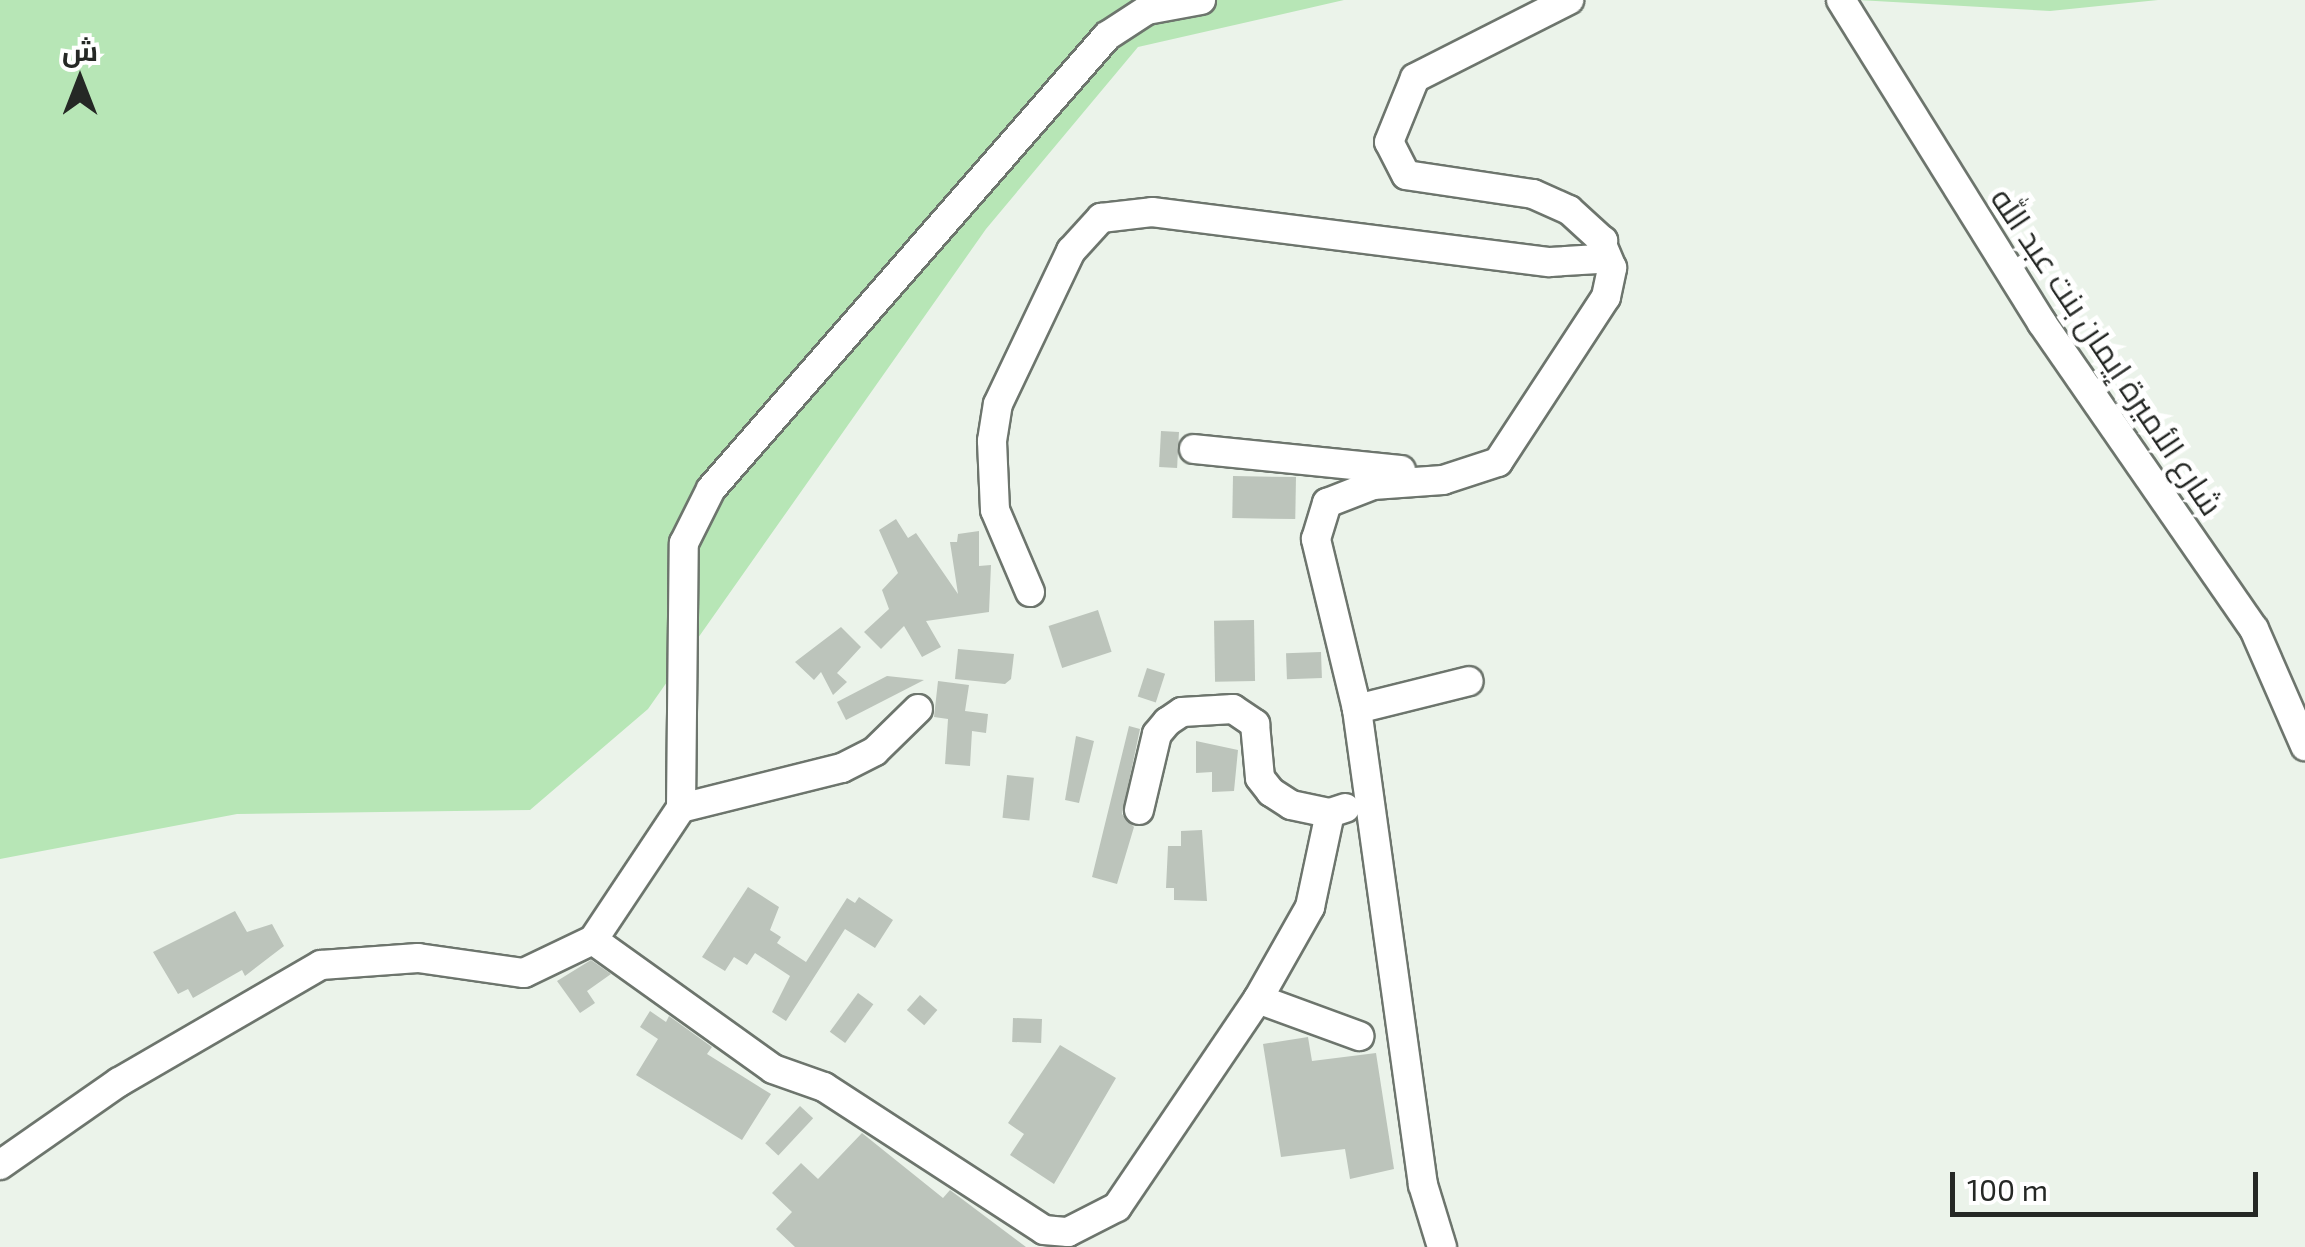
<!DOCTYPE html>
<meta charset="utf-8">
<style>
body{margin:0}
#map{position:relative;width:2305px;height:1247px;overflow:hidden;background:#ebf3ea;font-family:"Exo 2",Cairo,sans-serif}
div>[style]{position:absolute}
.green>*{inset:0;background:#b7e6b6}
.building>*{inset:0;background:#bcc4bb;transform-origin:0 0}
.roads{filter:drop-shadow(2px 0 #6d756d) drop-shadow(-2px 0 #6d756d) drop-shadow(0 2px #6d756d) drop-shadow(0 -2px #6d756d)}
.minor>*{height:28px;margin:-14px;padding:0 14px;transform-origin:14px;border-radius:14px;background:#fff}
span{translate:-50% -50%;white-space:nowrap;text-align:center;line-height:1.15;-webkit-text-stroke:10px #fff;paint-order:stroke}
.street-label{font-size:32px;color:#252825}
.north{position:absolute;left:30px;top:30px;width:100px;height:100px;-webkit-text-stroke:8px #fff;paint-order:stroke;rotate:0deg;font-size:28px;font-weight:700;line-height:40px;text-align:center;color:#252825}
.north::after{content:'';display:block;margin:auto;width:35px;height:45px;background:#252825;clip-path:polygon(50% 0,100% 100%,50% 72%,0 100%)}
.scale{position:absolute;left:1950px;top:1172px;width:308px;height:45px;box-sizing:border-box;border:5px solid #252825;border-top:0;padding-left:12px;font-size:30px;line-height:35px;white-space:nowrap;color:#252825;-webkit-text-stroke:8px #fff;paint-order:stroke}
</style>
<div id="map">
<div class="green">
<div style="clip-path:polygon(0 0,1344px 0,1138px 47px,986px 229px,648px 709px,530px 810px,237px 814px,0 859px)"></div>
<div style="clip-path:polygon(1858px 0,2158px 0,2050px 11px)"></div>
</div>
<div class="building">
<div style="left:1161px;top:431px;width:18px;height:36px;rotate:3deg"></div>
<div style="left:1233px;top:476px;width:63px;height:42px;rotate:1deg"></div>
<div style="clip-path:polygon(896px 519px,908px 538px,916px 533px,958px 594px,950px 542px,957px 542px,958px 534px,979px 531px,979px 566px,991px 565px,989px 612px,926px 621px,941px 647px,922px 657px,904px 626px,881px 649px,864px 632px,889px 609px,882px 590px,898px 573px,879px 530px)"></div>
<div style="left:1098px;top:610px;width:44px;height:52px;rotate:72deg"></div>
<div style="left:1254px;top:620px;width:61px;height:40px;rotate:89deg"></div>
<div style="clip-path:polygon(841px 627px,861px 647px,837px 673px,847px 682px,833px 695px,821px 672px,814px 680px,795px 662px)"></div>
<div style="clip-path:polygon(958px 649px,1014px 654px,1011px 679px,1005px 684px,955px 679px)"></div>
<div style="left:1321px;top:652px;width:26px;height:35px;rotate:88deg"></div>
<div style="left:1147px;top:668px;width:19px;height:30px;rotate:18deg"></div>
<div style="clip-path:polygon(887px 676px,924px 680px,846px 720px,837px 702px)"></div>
<div style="clip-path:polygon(938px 681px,969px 685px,965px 711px,988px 714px,986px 733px,972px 731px,970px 766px,945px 764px,948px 719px,934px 717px)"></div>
<div style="clip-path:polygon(1129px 726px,1140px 729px,1122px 814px,1134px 827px,1117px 884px,1092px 877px)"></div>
<div style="clip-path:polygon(1076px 736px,1094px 741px,1079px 803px,1065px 800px)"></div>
<div style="clip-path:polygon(1196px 741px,1238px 750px,1234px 791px,1212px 792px,1212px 772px,1196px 773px)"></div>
<div style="left:1007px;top:775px;width:27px;height:43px;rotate:6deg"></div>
<div style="clip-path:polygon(1202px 830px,1207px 901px,1174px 900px,1174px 888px,1166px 888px,1168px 846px,1181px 846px,1181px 831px)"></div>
<div style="clip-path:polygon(748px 887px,779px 907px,770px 930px,781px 937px,777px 943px,806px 962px,847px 898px,855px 903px,859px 897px,893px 920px,875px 948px,845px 929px,786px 1021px,772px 1012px,790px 976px,755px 953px,747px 965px,734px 957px,725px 971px,702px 957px)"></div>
<div style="clip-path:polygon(235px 911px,247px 932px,272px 924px,284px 946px,245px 976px,242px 970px,193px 998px,188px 989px,178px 994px,153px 952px)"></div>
<div style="clip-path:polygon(591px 960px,611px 974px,587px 991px,595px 1003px,580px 1013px,557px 981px)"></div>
<div style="left:858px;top:993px;width:19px;height:48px;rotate:36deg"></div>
<div style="left:920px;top:995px;width:23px;height:20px;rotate:41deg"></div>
<div style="clip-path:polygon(650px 1011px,666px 1022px,669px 1016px,712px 1047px,707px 1054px,771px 1094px,742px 1140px,636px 1075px,658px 1039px,640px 1027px)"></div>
<div style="left:1013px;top:1018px;width:29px;height:24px;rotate:2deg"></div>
<div style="clip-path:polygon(1308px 1037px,1312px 1061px,1376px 1053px,1394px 1169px,1350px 1179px,1345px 1149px,1281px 1157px,1263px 1044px)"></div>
<div style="clip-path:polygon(1060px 1045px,1116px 1078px,1054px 1184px,1010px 1155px,1024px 1134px,1008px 1123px)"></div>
<div style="left:800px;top:1106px;width:18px;height:51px;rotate:43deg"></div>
<div style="clip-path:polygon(862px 1133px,943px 1198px,950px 1190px,1026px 1247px,795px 1247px,776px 1229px,792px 1212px,772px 1193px,801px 1163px,818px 1179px)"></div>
</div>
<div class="roads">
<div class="minor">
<div style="left:1841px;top:0;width:380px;rotate:58.1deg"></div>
<div style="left:2042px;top:323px;width:372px;rotate:55.3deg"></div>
<div style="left:2254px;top:629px;width:128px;rotate:66.4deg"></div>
<div style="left:1194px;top:449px;width:208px;rotate:5.8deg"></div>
<div style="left:1030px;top:592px;width:89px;rotate:-113.1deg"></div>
<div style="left:995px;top:510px;width:69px;rotate:-92.5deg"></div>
<div style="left:992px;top:441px;width:37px;rotate:-81deg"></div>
<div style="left:998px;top:404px;width:170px;rotate:-64.5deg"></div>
<div style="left:1071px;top:251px;width:45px;rotate:-47.7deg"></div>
<div style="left:1101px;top:218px;width:51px;rotate:-6.7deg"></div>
<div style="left:1152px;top:212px;width:401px;rotate:7.2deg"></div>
<div style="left:1550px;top:262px;width:48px;rotate:-3.6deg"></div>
<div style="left:1598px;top:259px;width:19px;rotate:-74deg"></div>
<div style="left:1603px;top:241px;width:46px;rotate:-137.6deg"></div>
<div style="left:1569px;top:210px;width:39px;rotate:-156deg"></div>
<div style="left:1533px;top:194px;width:128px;rotate:-171.5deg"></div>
<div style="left:1406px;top:175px;width:37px;rotate:-117deg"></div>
<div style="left:1389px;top:142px;width:69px;rotate:-67.9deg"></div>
<div style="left:1415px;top:78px;width:173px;rotate:-26.9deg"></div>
<div style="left:1357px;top:709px;width:115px;rotate:-14deg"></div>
<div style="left:681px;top:808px;width:166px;rotate:-14deg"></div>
<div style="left:842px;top:768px;width:37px;rotate:-27deg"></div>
<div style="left:875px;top:751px;width:60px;rotate:-44.3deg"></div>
<div style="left:1139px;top:810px;width:78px;rotate:-76.7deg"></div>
<div style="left:1157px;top:734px;width:16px;rotate:-50deg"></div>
<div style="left:1167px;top:722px;width:18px;rotate:-34deg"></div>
<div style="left:1182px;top:712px;width:51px;rotate:-3.4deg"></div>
<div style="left:1233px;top:709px;width:27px;rotate:34deg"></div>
<div style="left:1255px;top:724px;width:54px;rotate:84.7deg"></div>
<div style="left:1260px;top:778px;width:18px;rotate:52deg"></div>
<div style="left:1271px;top:792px;width:24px;rotate:33deg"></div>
<div style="left:1291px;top:805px;width:40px;rotate:12deg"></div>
<div style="left:1330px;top:813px;width:16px;rotate:-18deg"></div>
<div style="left:593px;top:940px;width:221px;rotate:35.6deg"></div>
<div style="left:773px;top:1069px;width:54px;rotate:19.4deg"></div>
<div style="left:824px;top:1087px;width:262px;rotate:33deg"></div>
<div style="left:1044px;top:1230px;width:24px;rotate:5deg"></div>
<div style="left:1068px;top:1232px;width:55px;rotate:-27deg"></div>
<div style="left:1117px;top:1207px;width:251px;rotate:-55.9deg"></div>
<div style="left:1258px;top:999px;width:106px;rotate:-60.5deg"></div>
<div style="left:1310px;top:907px;width:96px;rotate:-78deg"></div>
<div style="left:1258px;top:999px;width:108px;rotate:20.1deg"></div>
<div style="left:0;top:1165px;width:145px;rotate:-34.9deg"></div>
<div style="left:119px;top:1082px;width:233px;rotate:-30.1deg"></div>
<div style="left:321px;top:965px;width:97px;rotate:-4.1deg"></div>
<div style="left:418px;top:958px;width:107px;rotate:8.1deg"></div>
<div style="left:524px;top:973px;width:76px;rotate:-25.6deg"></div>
<div style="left:593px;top:940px;width:159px;rotate:-56.3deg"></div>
<div style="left:681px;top:808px;width:265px;rotate:-89.4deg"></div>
<div style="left:684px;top:543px;width:60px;rotate:-63.4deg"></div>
<div style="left:711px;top:489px;width:602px;rotate:-48.84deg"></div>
<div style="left:1107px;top:36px;width:48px;rotate:-33deg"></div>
<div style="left:1147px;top:10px;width:55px;rotate:-10.5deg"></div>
<div style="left:1442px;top:1247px;width:65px;rotate:-107deg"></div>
<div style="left:1423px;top:1185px;width:481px;rotate:-97.9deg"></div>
<div style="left:1357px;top:709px;width:175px;rotate:-103.6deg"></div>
<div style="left:1316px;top:539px;width:38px;rotate:-73deg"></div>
<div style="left:1327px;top:503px;width:49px;rotate:-21.4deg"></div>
<div style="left:1373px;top:485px;width:70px;rotate:-4.1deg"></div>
<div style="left:1443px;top:480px;width:58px;rotate:-18.1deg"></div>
<div style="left:1498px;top:462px;width:197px;rotate:-56.8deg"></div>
<div style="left:1606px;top:297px;width:30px;rotate:-78deg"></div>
<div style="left:1612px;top:268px;width:23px;rotate:-113deg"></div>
</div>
</div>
<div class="street-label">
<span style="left:2108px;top:351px;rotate:56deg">شارع الأميرة إيمان بنت عبد الله</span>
</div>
<div class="north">ش</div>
<div class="scale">100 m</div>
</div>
